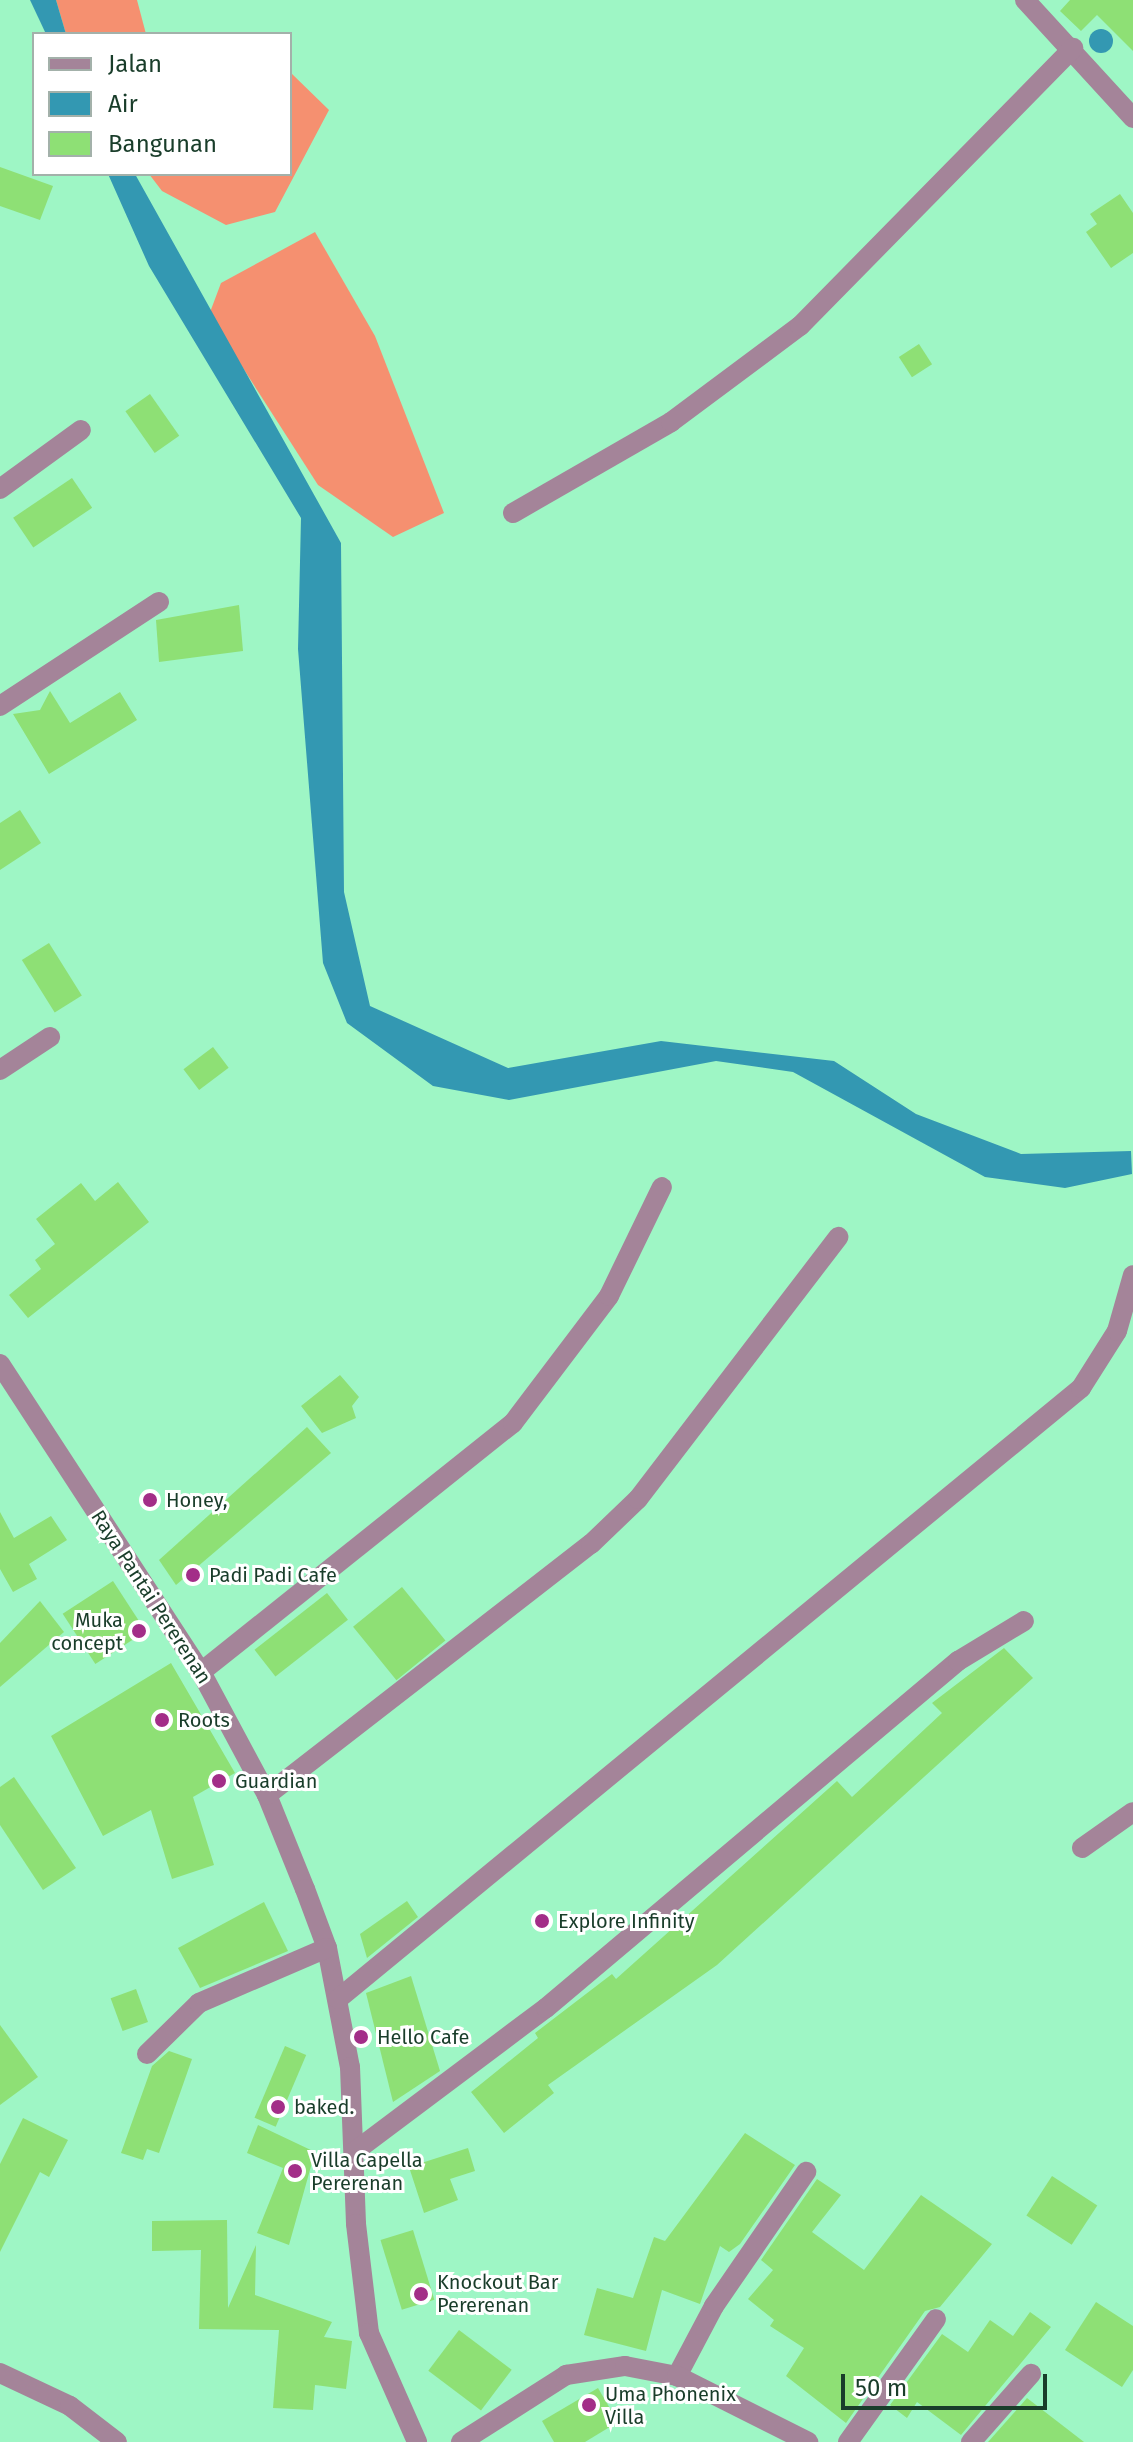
<!DOCTYPE html>
<style>
body{margin:0}
#map{position:relative;width:1133px;height:2442px;overflow:hidden;background:#9ef6c5;font-family:"Fira Sans",sans-serif}
div>[style]{position:absolute}
.forest>*{inset:0;background:#f59070}
.water>*{inset:0;background:#3398b2}
.round{border-radius:50%}
.building>*{inset:0;background:#8ee075;transform-origin:0 0}
.minor>*{height:20px;margin:-10px;padding:0 10px;transform-origin:10px;border-radius:10px;background:#a48499}
.dots>*{width:22px;height:22px;translate:-50% -50%;box-sizing:border-box;border:4px solid #fff;border-radius:50%}
span{translate:-50% -50%;white-space:nowrap;text-align:center;line-height:1.15;-webkit-text-stroke:6px #fff;paint-order:stroke}
.poi-label{font-size:20px;color:#193d2a}
.left{translate:0 -50%;text-align:left}
.right{translate:-100% -50%;text-align:right}
.street-label{font-size:20px;color:#193d2a}
.legend{position:absolute;left:32px;top:32px;width:260px;height:144px;box-sizing:border-box;background:#fff;border:2px solid #a3b1aa;margin:0;padding:10px 14px;list-style:none;font-size:24px;color:#193d2a}
.legend li{display:flex;align-items:center;gap:16px;height:40px}
.legend b{width:40px;border:2px solid #a3b1aa}
.scale{position:absolute;left:841px;top:2374px;width:206px;height:36px;box-sizing:border-box;border:4px solid #193d2a;border-top:0;padding-left:10px;font-size:24px;line-height:28px;white-space:nowrap;color:#193d2a;-webkit-text-stroke:6px #fff;paint-order:stroke}
</style>
<div id="map">
<div class="forest">
<div style="clip-path:polygon(56px 0,137px 0,146px 34px,66px 34px)"></div>
<div style="clip-path:polygon(290px 72px,329px 110px,275px 212px,226px 225px,162px 191px,149px 174px,290px 174px)"></div>
<div style="clip-path:polygon(315px 232px,375px 336px,444px 513px,393px 537px,318px 485px,209px 315px,221px 283px)"></div>
</div>
<div class="water">
<div style="clip-path:polygon(30px 0,56px 0,66px 34px,46px 34px)"></div>
<div class="round" style="left:1089px;top:29px;width:24px;height:24px"></div>
<div style="clip-path:polygon(108px 174px,135px 174px,341px 543px,344px 892px,370px 1006px,508px 1068px,661px 1041px,834px 1061px,916px 1114px,1021px 1154px,1131px 1151px,1132px 1174px,1065px 1188px,985px 1177px,793px 1072px,716px 1061px,509px 1100px,433px 1086px,347px 1023px,323px 963px,298px 649px,301px 518px,149px 266px)"></div>
</div>
<div class="building">
<div style="clip-path:polygon(1070px 0,1133px 0,1133px 51px,1097px 15px,1081px 31px,1060px 11px)"></div>
<div style="clip-path:polygon(0 167px,53px 186px,40px 220px,0 206px)"></div>
<div style="clip-path:polygon(1120px 194px,1133px 213px,1133px 253px,1111px 268px,1086px 232px,1097px 224px,1090px 214px)"></div>
<div style="left:919px;top:344px;width:24px;height:24px;rotate:57deg"></div>
<div style="left:150px;top:394px;width:51px;height:30px;rotate:55deg"></div>
<div style="left:72px;top:478px;width:36px;height:71px;rotate:56deg"></div>
<div style="clip-path:polygon(239px 605px,243px 651px,159px 662px,156px 620px)"></div>
<div style="clip-path:polygon(50px 691px,70px 723px,120px 692px,137px 720px,49px 774px,13px 714px,40px 710px)"></div>
<div style="clip-path:polygon(20px 810px,41px 843px,0 870px,0 823px)"></div>
<div style="left:49px;top:943px;width:62px;height:32px;rotate:58deg"></div>
<div style="left:213px;top:1047px;width:26px;height:37px;rotate:53deg"></div>
<div style="clip-path:polygon(118px 1182px,149px 1222px,28px 1318px,9px 1295px,41px 1269px,35px 1260px,55px 1244px,36px 1219px,81px 1183px,95px 1201px)"></div>
<div style="clip-path:polygon(340px 1375px,359px 1397px,352px 1406px,356px 1418px,322px 1433px,301px 1406px)"></div>
<div style="clip-path:polygon(307px 1427px,331px 1453px,176px 1585px,159px 1560px)"></div>
<div style="clip-path:polygon(0 1512px,14px 1538px,51px 1516px,67px 1540px,29px 1564px,37px 1579px,13px 1592px,0 1569px)"></div>
<div style="left:113px;top:1581px;width:60px;height:60px;rotate:57deg"></div>
<div style="left:402px;top:1587px;width:69px;height:63px;rotate:51deg"></div>
<div style="left:327px;top:1593px;width:34px;height:92px;rotate:52deg"></div>
<div style="clip-path:polygon(40px 1601px,64px 1632px,0 1687px,0 1643px)"></div>
<div style="clip-path:polygon(1004px 1648px,1033px 1678px,717px 1965px,548px 2085px,554px 2093px,504px 2133px,471px 2092px,538px 2038px,535px 2033px,612px 1974px,616px 1979px,837px 1781px,852px 1797px,942px 1713px,932px 1703px)"></div>
<div style="clip-path:polygon(171px 1663px,235px 1773px,193px 1797px,214px 1865px,172px 1879px,151px 1810px,103px 1836px,51px 1736px)"></div>
<div style="clip-path:polygon(14px 1777px,76px 1868px,43px 1890px,0 1825px,0 1787px)"></div>
<div style="clip-path:polygon(407px 1901px,418px 1917px,367px 1958px,360px 1934px)"></div>
<div style="clip-path:polygon(264px 1902px,288px 1951px,200px 1988px,178px 1948px)"></div>
<div style="clip-path:polygon(411px 1976px,440px 2071px,393px 2102px,366px 1993px)"></div>
<div style="left:136px;top:1989px;width:35px;height:27px;rotate:70deg"></div>
<div style="clip-path:polygon(0 2025px,38px 2077px,0 2105px)"></div>
<div style="left:285px;top:2046px;width:23px;height:78px;rotate:23deg"></div>
<div style="clip-path:polygon(169px 2051px,192px 2059px,159px 2153px,147px 2149px,143px 2160px,121px 2153px,152px 2066px)"></div>
<div style="clip-path:polygon(23px 2118px,68px 2140px,49px 2177px,40px 2172px,0 2252px,0 2164px)"></div>
<div style="clip-path:polygon(258px 2125px,315px 2152px,289px 2245px,257px 2233px,283px 2168px,247px 2153px)"></div>
<div style="clip-path:polygon(745px 2133px,795px 2165px,740px 2244px,729px 2252px,720px 2246px,700px 2304px,662px 2290px,646px 2351px,584px 2335px,597px 2288px,633px 2298px,654px 2237px,665px 2241px)"></div>
<div style="clip-path:polygon(468px 2148px,475px 2171px,450px 2179px,458px 2200px,424px 2213px,409px 2167px)"></div>
<div style="left:1052px;top:2176px;width:54px;height:47px;rotate:33deg"></div>
<div style="clip-path:polygon(817px 2179px,841px 2195px,812px 2232px,864px 2270px,921px 2195px,992px 2244px,940px 2307px,925px 2311px,846px 2423px,786px 2376px,804px 2348px,770px 2326px,774px 2320px,748px 2299px,773px 2270px,761px 2260px)"></div>
<div style="clip-path:polygon(227px 2220px,228px 2308px,256px 2245px,255px 2295px,332px 2322px,324px 2337px,352px 2341px,346px 2389px,315px 2385px,313px 2410px,273px 2408px,279px 2330px,199px 2329px,201px 2250px,152px 2251px,152px 2221px)"></div>
<div style="left:413px;top:2230px;width:73px;height:34px;rotate:73deg"></div>
<div style="clip-path:polygon(1096px 2302px,1133px 2326px,1133px 2370px,1122px 2387px,1065px 2350px)"></div>
<div style="clip-path:polygon(1030px 2312px,1051px 2327px,961px 2435px,917px 2402px,907px 2418px,890px 2405px,942px 2334px,968px 2352px,990px 2320px,1013px 2336px)"></div>
<div style="left:459px;top:2330px;width:66px;height:51px;rotate:37deg"></div>
<div style="clip-path:polygon(598px 2388px,618px 2422px,585px 2442px,554px 2442px,542px 2421px)"></div>
<div style="clip-path:polygon(1027px 2398px,1084px 2442px,988px 2442px)"></div>
</div>
<div class="minor">
<div style="left:1025px;top:0;width:160px;rotate:47.5deg"></div>
<div style="left:0;top:489px;width:100px;rotate:-36.1deg"></div>
<div style="left:513px;top:513px;width:182px;rotate:-29.9deg"></div>
<div style="left:671px;top:422px;width:161px;rotate:-36.7deg"></div>
<div style="left:800px;top:326px;width:390px;rotate:-45.5deg"></div>
<div style="left:0;top:706px;width:190px;rotate:-33.2deg"></div>
<div style="left:0;top:1070px;width:60px;rotate:-33.4deg"></div>
<div style="left:0;top:1364px;width:368px;rotate:56.9deg"></div>
<div style="left:201px;top:1672px;width:140px;rotate:61.8deg"></div>
<div style="left:267px;top:1795px;width:101px;rotate:68deg"></div>
<div style="left:305px;top:1889px;width:63px;rotate:69.6deg"></div>
<div style="left:327px;top:1948px;width:121px;rotate:79.1deg"></div>
<div style="left:350px;top:2067px;width:157px;rotate:87.8deg"></div>
<div style="left:356px;top:2224px;width:110px;rotate:83.2deg"></div>
<div style="left:369px;top:2333px;width:119px;rotate:66.2deg"></div>
<div style="left:201px;top:1672px;width:399px;rotate:-38.6deg"></div>
<div style="left:513px;top:1423px;width:159px;rotate:-52.9deg"></div>
<div style="left:609px;top:1296px;width:121px;rotate:-64.1deg"></div>
<div style="left:267px;top:1795px;width:410px;rotate:-37.8deg"></div>
<div style="left:591px;top:1544px;width:65px;rotate:-43.8deg"></div>
<div style="left:638px;top:1499px;width:330px;rotate:-52.6deg"></div>
<div style="left:1082px;top:1848px;width:62px;rotate:-35.2deg"></div>
<div style="left:338px;top:1999px;width:962px;rotate:-39.43deg"></div>
<div style="left:1081px;top:1388px;width:67px;rotate:-57.7deg"></div>
<div style="left:1117px;top:1331px;width:58px;rotate:-74.1deg"></div>
<div style="left:147px;top:2054px;width:73px;rotate:-44.4deg"></div>
<div style="left:199px;top:2003px;width:139px;rotate:-23.3deg"></div>
<div style="left:354px;top:2152px;width:240px;rotate:-36.9deg"></div>
<div style="left:546px;top:2008px;width:539px;rotate:-40.11deg"></div>
<div style="left:958px;top:1661px;width:77px;rotate:-31.2deg"></div>
<div style="left:0;top:2373px;width:77px;rotate:25.2deg"></div>
<div style="left:70px;top:2406px;width:59px;rotate:37.5deg"></div>
<div style="left:677px;top:2376px;width:79px;rotate:-62.1deg"></div>
<div style="left:714px;top:2306px;width:163px;rotate:-55.5deg"></div>
<div style="left:461px;top:2442px;width:125px;rotate:-32.5deg"></div>
<div style="left:566px;top:2375px;width:60px;rotate:-8.7deg"></div>
<div style="left:625px;top:2366px;width:53px;rotate:10.9deg"></div>
<div style="left:677px;top:2376px;width:147px;rotate:26.7deg"></div>
<div style="left:848px;top:2442px;width:151px;rotate:-54.4deg"></div>
<div style="left:971px;top:2442px;width:91px;rotate:-48.6deg"></div>
</div>
<div class="dots">
<div style="left:150px;top:1500px;background:#a32e88"></div>
<div style="left:193px;top:1575px;background:#a32e88"></div>
<div style="left:139px;top:1631px;background:#a32e88"></div>
<div style="left:162px;top:1720px;background:#a32e88"></div>
<div style="left:219px;top:1781px;background:#a32e88"></div>
<div style="left:542px;top:1921px;background:#a32e88"></div>
<div style="left:361px;top:2037px;background:#a32e88"></div>
<div style="left:278px;top:2107px;background:#a32e88"></div>
<div style="left:295px;top:2171px;background:#a32e88"></div>
<div style="left:421px;top:2294px;background:#a32e88"></div>
<div style="left:589px;top:2405px;background:#a32e88"></div>
</div>
<div class="poi-label">
<span class="left" style="left:166px;top:1500px">Honey,</span>
<span class="left" style="left:209px;top:1575px">Padi Padi Cafe</span>
<span class="right" style="left:123px;top:1632px">Muka<br>concept</span>
<span class="left" style="left:178px;top:1720px">Roots</span>
<span class="left" style="left:235px;top:1781px">Guardian</span>
<span class="left" style="left:558px;top:1921px">Explore Infinity</span>
<span class="left" style="left:377px;top:2037px">Hello Cafe</span>
<span class="left" style="left:294px;top:2107px">baked.</span>
<span class="left" style="left:311px;top:2172px">Villa Capella<br>Pererenan</span>
<span class="left" style="left:437px;top:2294px">Knockout Bar<br>Pererenan</span>
<span class="left" style="left:605px;top:2406px">Uma Phonenix<br>Villa</span>
</div>
<div class="street-label">
<span style="left:151px;top:1597px;rotate:57deg">Raya Pantai Pererenan</span>
</div>
<ul class="legend">
<li><b style="height:10px;background:#a48499"></b>Jalan</li>
<li><b style="height:22px;background:#3398b2"></b>Air</li>
<li><b style="height:22px;background:#8ee075"></b>Bangunan</li>
</ul>
<div class="scale">50 m</div>
</div>
